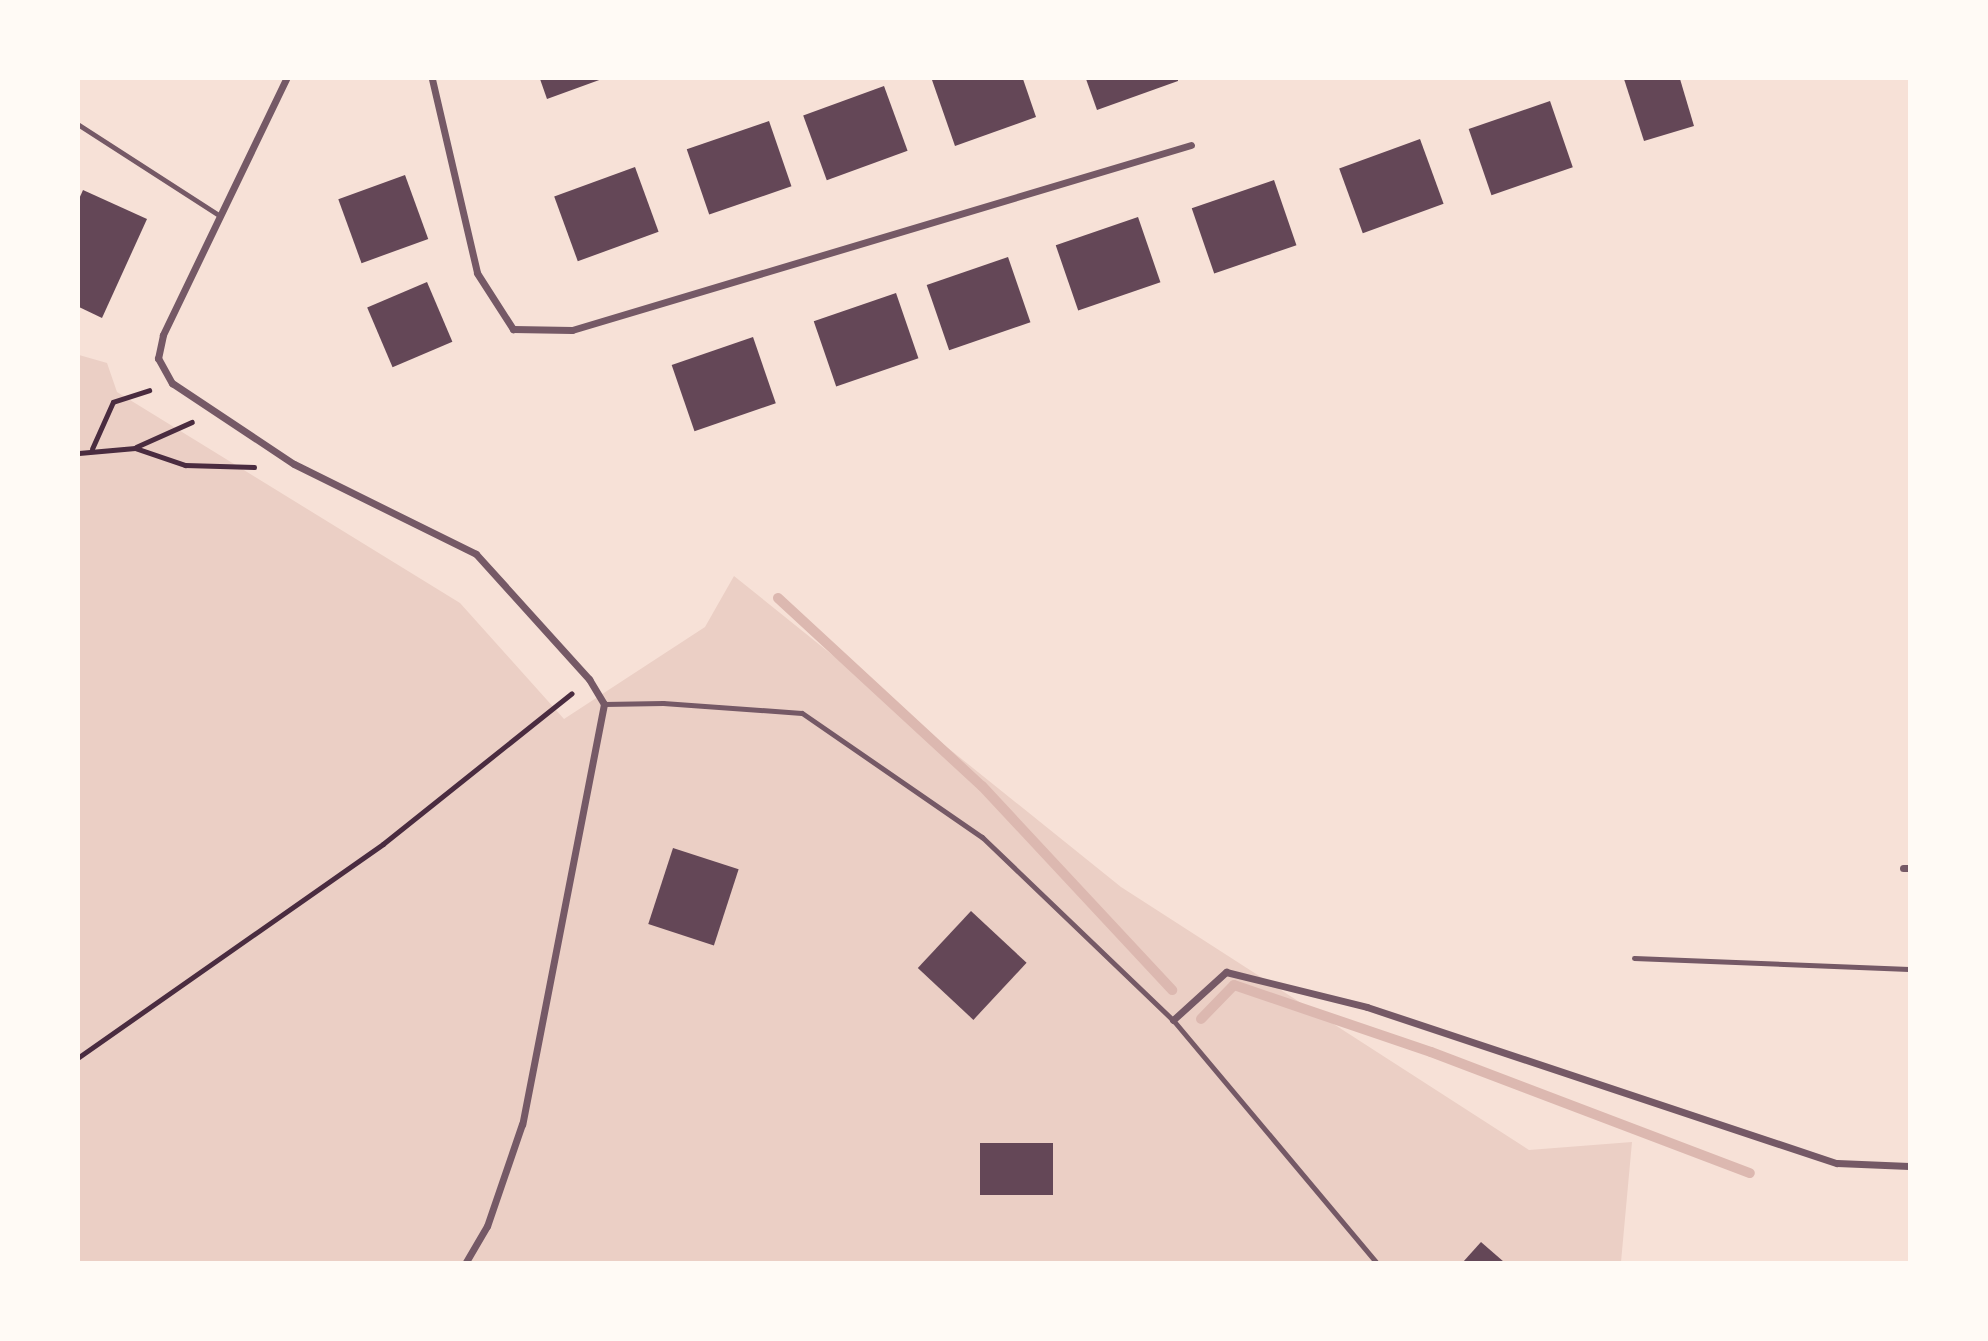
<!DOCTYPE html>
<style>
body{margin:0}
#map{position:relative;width:1988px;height:1341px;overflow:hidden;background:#f7e1d7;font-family:"Noto Sans",sans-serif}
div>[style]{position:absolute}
.green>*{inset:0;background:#ebcfc5}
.stream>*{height:10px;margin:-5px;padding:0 5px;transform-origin:5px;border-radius:5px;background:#dcb8b0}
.building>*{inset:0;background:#644757;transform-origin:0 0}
.path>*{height:4.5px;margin:-2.25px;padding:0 2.25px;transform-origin:2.25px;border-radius:2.25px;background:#4a2c40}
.service>*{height:5px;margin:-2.5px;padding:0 2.5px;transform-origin:2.5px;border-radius:2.5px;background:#755966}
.minor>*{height:7px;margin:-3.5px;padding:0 3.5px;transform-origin:3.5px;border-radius:3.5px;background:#755966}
span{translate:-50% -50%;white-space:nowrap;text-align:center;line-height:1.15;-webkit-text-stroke:5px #fffaf5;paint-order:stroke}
.frame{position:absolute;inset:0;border:80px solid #fffaf5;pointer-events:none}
</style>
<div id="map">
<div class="green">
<div style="clip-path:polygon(79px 355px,107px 363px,117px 392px,460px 603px,564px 719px,705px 627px,734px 576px,1121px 887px,1529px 1150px,1632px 1142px,1621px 1262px,79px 1262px)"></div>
</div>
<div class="stream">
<div style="left:778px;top:598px;width:277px;rotate:42.7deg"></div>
<div style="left:982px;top:786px;width:279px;rotate:47deg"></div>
<div style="left:1201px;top:1019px;width:47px;rotate:-45.9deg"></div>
<div style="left:1234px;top:985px;width:208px;rotate:18.8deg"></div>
<div style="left:1431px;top:1052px;width:341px;rotate:20.8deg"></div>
</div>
<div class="building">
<div style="clip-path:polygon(540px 79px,602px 79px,547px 99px)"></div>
<div style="clip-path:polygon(1023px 79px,1036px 117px,955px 146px,932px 80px)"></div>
<div style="clip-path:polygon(1086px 79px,1178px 79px,1178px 81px,1097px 110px)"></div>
<div style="clip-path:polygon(1624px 79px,1680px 79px,1694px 126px,1644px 141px)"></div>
<div style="left:884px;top:86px;width:69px;height:86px;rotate:70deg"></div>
<div style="left:1550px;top:101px;width:70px;height:86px;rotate:71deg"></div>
<div style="left:769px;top:121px;width:69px;height:87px;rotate:71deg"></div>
<div style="left:1420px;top:139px;width:69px;height:86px;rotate:70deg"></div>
<div style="left:635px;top:167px;width:69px;height:86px;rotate:70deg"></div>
<div style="left:405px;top:175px;width:68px;height:71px;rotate:70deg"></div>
<div style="left:1274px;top:180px;width:69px;height:87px;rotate:71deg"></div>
<div style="clip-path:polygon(83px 190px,147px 219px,102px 318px,79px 307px,79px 199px)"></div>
<div style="left:1138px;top:217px;width:69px;height:87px;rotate:71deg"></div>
<div style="left:1008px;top:257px;width:69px;height:86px;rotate:71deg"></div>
<div style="left:427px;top:282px;width:65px;height:65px;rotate:67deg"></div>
<div style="left:896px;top:293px;width:69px;height:87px;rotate:71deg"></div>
<div style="left:753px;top:337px;width:70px;height:86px;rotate:71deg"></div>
<div style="left:673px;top:848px;width:69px;height:80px;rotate:18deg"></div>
<div style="left:971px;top:911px;width:76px;height:78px;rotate:43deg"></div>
<div style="left:980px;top:1143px;width:73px;height:52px"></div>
<div style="clip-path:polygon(1481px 1242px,1504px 1262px,1463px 1262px)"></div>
</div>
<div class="path">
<div style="left:136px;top:447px;width:61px;rotate:-24.1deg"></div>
<div style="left:92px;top:449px;width:51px;rotate:-65.9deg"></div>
<div style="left:113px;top:402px;width:38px;rotate:-18deg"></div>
<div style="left:79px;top:453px;width:56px;rotate:-5.1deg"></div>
<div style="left:135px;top:448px;width:53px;rotate:18.8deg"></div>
<div style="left:185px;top:465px;width:69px;rotate:1.7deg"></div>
<div style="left:79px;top:1057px;width:371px;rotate:-35deg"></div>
<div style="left:383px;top:844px;width:241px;rotate:-38.6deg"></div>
</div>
<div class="service">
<div style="left:79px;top:125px;width:168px;rotate:32.8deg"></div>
<div style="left:604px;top:704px;width:59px;rotate:-1deg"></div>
<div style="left:663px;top:703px;width:139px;rotate:4.1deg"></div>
<div style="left:802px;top:713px;width:219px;rotate:34.6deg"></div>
<div style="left:982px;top:837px;width:265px;rotate:43.8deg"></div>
<div style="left:1173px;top:1020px;width:316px;rotate:50deg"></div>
<div style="left:1634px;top:958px;width:275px;rotate:2.3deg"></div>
</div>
<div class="minor">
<div style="left:286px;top:79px;width:284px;rotate:115.7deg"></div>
<div style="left:163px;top:335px;width:24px;rotate:102deg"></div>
<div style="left:158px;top:358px;width:29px;rotate:61deg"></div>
<div style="left:172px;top:383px;width:146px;rotate:33.6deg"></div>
<div style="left:294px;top:464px;width:203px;rotate:26.3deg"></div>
<div style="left:476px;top:554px;width:169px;rotate:47.9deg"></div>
<div style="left:589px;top:679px;width:29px;rotate:59deg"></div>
<div style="left:604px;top:704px;width:428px;rotate:101deg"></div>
<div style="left:522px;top:1124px;width:108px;rotate:108.9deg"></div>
<div style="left:487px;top:1226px;width:42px;rotate:120.3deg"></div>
<div style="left:432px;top:79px;width:199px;rotate:76.9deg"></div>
<div style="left:477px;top:273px;width:67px;rotate:57.3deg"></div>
<div style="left:513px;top:329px;width:59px;rotate:1deg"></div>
<div style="left:572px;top:330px;width:646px;rotate:-16.64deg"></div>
<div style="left:1903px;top:868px;width:6px"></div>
<div style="left:1173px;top:1020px;width:72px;rotate:-42.2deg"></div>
<div style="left:1226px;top:972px;width:145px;rotate:13.9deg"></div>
<div style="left:1367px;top:1007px;width:495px;rotate:18.4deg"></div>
<div style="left:1837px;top:1163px;width:72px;rotate:2.4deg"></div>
</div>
<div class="frame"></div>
</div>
